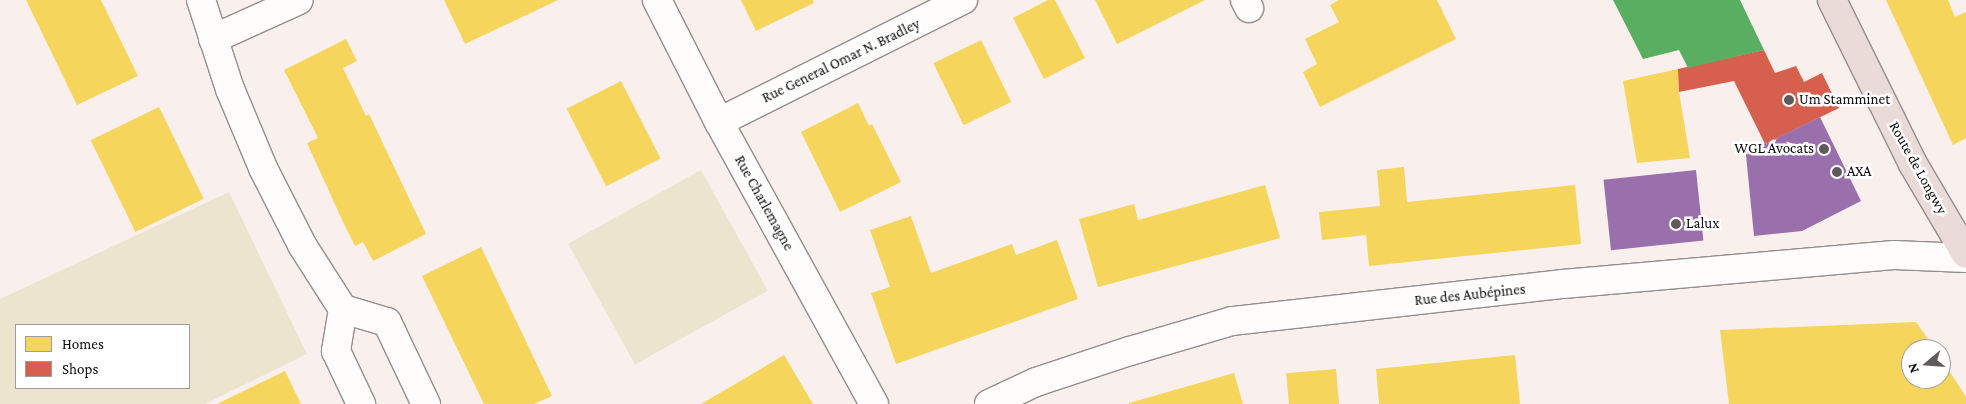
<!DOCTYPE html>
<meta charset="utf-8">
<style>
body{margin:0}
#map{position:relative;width:1966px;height:404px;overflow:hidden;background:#f9f0ee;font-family:"Crimson Pro",serif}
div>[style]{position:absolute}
.green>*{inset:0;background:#ede4d0;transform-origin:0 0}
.homes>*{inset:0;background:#f6d55c;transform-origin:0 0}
.shops>*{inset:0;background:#d6604d}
.offices>*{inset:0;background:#9970ab;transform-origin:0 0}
.public>*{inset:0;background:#5aae61}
.roads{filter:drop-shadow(1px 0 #928e8d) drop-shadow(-1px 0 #928e8d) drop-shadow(0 1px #928e8d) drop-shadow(0 -1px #928e8d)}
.minor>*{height:28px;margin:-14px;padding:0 14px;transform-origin:14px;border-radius:14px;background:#fefdfc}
.major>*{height:28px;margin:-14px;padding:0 14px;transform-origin:14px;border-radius:14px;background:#eadad8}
.dots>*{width:14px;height:14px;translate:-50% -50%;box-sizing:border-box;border:2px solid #fff;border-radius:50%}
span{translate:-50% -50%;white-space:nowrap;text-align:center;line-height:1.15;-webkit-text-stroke:5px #fff;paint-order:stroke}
.street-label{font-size:15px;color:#0b0b0b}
.poi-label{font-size:15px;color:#0b0b0b}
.left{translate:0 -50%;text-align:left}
.right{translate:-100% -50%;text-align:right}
.legend{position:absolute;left:15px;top:324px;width:175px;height:65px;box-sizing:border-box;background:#fff;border:1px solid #9d9d9d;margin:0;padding:6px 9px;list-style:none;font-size:15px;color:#0b0b0b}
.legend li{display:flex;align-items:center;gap:10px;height:25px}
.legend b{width:25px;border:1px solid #9d9d9d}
.north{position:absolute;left:1901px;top:339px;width:50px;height:50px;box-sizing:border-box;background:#fff;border:1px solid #9d9d9d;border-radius:50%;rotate:252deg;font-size:14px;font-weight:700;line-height:20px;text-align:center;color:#0b0b0b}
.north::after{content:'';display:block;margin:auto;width:18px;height:22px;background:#5e5b5a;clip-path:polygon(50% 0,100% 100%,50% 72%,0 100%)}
</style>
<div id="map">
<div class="green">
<div style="left:701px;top:170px;width:138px;height:152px;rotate:61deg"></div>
<div style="clip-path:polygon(evenodd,229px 192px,307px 354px,205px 404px,0 404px,0 299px,229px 192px,16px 325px,189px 325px,189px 388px,16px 388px,16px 325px)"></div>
</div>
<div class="homes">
<div style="clip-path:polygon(26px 0,101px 0,138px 76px,77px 105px)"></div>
<div style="clip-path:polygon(444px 0,558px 0,465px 44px)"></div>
<div style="clip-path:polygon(741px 0,813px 0,814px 3px,756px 31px)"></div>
<div style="clip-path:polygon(1048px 0,1055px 0,1085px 58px,1044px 79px,1013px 18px)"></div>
<div style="clip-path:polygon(1095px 0,1205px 0,1117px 44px)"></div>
<div style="clip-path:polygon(1339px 0,1437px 0,1456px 39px,1320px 107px,1303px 72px,1317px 64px,1305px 39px,1339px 22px,1330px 5px)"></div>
<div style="clip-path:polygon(1886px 0,1948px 0,1955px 17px,1966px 12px,1966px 138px,1953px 145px)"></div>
<div style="clip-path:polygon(346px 39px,357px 61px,343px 68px,366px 116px,369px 114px,426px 234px,373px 261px,363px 242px,355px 246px,343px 222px,307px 143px,318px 138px,284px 70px)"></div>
<div style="left:981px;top:40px;width:69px;height:53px;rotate:64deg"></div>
<div style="clip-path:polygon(1678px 69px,1679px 92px,1690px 158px,1637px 163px,1623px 81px)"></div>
<div style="left:621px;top:81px;width:87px;height:61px;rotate:63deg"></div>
<div style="clip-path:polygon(858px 103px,869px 126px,872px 124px,901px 182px,840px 212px,801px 132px)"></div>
<div style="left:159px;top:107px;width:102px;height:76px;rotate:64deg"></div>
<div style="clip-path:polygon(1404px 167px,1407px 202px,1575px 185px,1581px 244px,1369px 266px,1366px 235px,1322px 240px,1319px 212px,1380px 206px,1377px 170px)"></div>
<div style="clip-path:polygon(1265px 185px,1280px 238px,1098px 287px,1079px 219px,1134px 204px,1138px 220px)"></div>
<div style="clip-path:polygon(911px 216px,931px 273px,1012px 244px,1016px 255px,1057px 240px,1078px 299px,896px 364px,871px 293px,890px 287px,870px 230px)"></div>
<div style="clip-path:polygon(481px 247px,552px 396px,534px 404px,484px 404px,422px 276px)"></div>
<div style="clip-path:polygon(1916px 322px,1935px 349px,1911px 349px,1911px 379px,1941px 379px,1941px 358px,1966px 397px,1966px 404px,1729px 404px,1720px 330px)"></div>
<div style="clip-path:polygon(784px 355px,813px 404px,701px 404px,749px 376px)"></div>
<div style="clip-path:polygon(1515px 355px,1520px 404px,1379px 404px,1376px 369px)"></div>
<div style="left:1336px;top:369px;width:35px;height:50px;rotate:85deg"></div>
<div style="clip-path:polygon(285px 371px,301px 404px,217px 404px)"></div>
<div style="clip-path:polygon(1234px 373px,1243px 404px,1129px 404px,1129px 403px)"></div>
</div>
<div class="shops">
<div style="clip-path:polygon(1764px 50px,1775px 73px,1796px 66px,1804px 82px,1822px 73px,1839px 108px,1765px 144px,1734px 81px,1679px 92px,1678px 69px)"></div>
</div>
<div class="offices">
<div style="clip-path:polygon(1820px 117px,1861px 201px,1802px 231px,1754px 236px,1745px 145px,1764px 142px,1765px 144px)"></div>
<div style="left:1696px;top:170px;width:71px;height:93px;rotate:84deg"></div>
</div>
<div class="public">
<div style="clip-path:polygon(1613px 0,1740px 0,1764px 50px,1688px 68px,1679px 50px,1643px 59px)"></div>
</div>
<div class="roads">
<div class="minor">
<div style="left:201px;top:0;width:94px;rotate:72deg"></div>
<div style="left:230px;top:89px;width:86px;rotate:67.3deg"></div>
<div style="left:263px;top:168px;width:86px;rotate:63.1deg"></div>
<div style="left:302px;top:245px;width:76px;rotate:57.4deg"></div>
<div style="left:343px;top:309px;width:46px;rotate:16.5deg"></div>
<div style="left:387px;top:322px;width:91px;rotate:64.6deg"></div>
<div style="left:657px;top:0;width:137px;rotate:63.1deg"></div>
<div style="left:719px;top:122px;width:322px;rotate:61.2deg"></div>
<div style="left:1245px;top:0;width:9px;rotate:63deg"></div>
<div style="left:213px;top:39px;width:94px;rotate:-24.4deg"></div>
<div style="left:719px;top:122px;width:273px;rotate:-26.6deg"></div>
<div style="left:343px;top:309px;width:43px;rotate:99.5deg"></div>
<div style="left:336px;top:351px;width:59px;rotate:64.7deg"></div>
<div style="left:989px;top:404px;width:52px;rotate:-25.1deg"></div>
<div style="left:1036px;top:382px;width:99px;rotate:-18.3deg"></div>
<div style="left:1130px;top:351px;width:106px;rotate:-16.4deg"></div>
<div style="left:1232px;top:321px;width:333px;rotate:-6.4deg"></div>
<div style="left:1563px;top:284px;width:332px;rotate:-5deg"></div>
<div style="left:1894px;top:255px;width:72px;rotate:2.4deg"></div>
</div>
<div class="major">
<div style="left:1832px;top:0;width:183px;rotate:63.7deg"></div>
<div style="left:1913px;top:164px;width:104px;rotate:59.5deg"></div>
</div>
</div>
<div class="dots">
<div style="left:1789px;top:100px;background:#5e5b5a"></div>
<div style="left:1824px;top:149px;background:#5e5b5a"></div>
<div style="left:1837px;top:172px;background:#5e5b5a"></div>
<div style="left:1676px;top:224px;background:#5e5b5a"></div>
</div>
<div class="street-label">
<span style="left:841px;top:61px;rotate:-26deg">Rue General Omar N. Bradley</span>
<span style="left:1918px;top:168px;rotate:61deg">Route de Longwy</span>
<span style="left:764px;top:203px;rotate:61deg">Rue Charlemagne</span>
<span style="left:1470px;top:295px;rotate:-6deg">Rue des Aubépines</span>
</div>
<div class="poi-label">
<span class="left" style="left:1799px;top:100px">Um Stamminet</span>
<span class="right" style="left:1814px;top:149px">WGL Avocats</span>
<span class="left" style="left:1847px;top:172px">AXA</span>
<span class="left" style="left:1686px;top:224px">Lalux</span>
</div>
<ul class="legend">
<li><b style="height:14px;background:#f6d55c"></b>Homes</li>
<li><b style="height:14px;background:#d6604d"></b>Shops</li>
</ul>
<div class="north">N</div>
</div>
